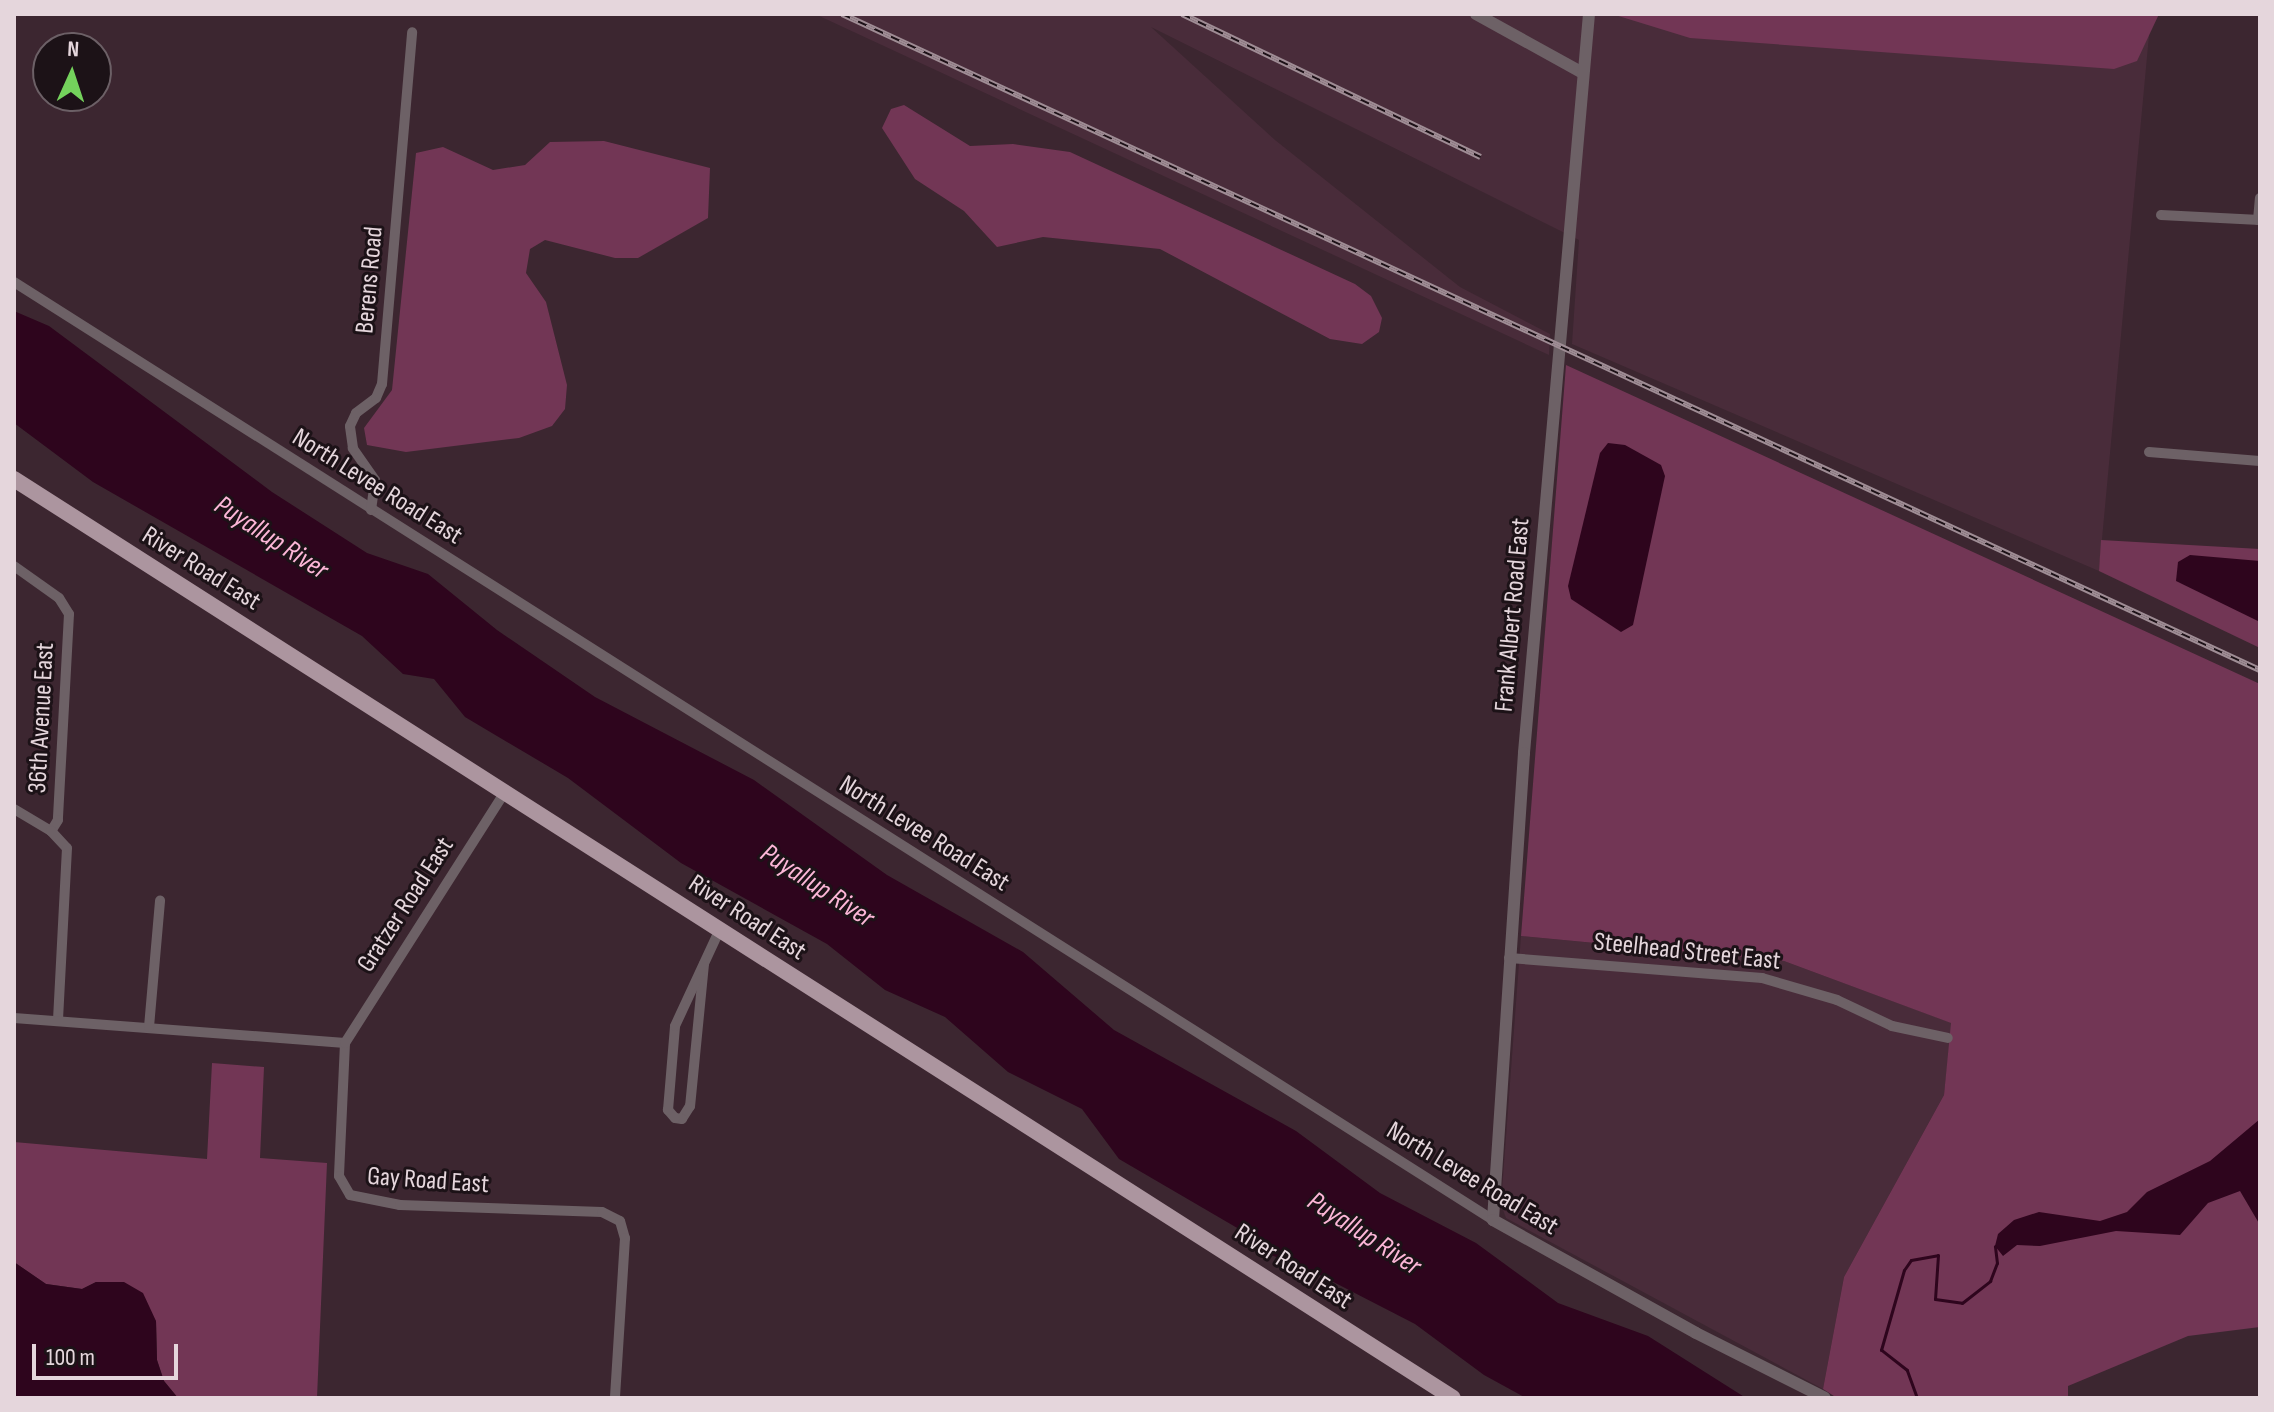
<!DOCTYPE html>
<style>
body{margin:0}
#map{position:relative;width:2274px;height:1412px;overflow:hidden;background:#3c2630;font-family:"Sofia Sans Condensed",sans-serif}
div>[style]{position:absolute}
.built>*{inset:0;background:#492c3a}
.green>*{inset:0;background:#723655}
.water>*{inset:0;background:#2e051d}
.stream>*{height:3px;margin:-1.5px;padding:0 1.5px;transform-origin:1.5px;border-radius:1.5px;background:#2e051d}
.minor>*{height:10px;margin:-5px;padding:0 5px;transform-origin:5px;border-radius:5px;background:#6d6166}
.tertiary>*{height:12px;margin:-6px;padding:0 6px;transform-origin:6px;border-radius:6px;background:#6d6166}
.primary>*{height:16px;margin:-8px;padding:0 8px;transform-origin:8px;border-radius:8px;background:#ac959f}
.rail>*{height:6px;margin-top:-3px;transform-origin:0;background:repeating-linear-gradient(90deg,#1c1217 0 9px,#9f8d95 0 18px);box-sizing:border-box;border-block:2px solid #9f8d95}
span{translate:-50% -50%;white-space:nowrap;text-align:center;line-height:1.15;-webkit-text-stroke:6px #1c1217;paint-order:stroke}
.street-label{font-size:26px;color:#e5d6dc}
.water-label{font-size:28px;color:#fcb6d7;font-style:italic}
.frame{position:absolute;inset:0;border:16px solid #e5d6dc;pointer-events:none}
.north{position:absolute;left:32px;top:32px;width:80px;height:80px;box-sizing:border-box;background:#1c1217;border:2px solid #6c6066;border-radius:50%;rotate:3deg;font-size:22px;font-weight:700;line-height:32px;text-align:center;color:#e5d6dc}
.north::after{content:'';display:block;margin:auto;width:28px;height:36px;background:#74d25c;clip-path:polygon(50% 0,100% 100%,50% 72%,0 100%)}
.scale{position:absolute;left:32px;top:1344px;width:146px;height:36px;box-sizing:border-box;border:4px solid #e5d6dc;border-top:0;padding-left:10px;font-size:24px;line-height:28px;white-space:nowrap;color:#e5d6dc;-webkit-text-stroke:6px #1c1217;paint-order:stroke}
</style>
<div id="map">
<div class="built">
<div style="clip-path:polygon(815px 14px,2151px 14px,2099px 571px,1572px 344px,1579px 240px,1151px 27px,1275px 140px,1460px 287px,1550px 334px,1549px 355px)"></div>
<div style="clip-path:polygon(1521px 936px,1784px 961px,1952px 1023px,1944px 1095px,1844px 1277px,1823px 1389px,1506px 1218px,1501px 1204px)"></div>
</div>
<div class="green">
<div style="clip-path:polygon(1612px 14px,2159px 14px,2137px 61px,2114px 69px,1690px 38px)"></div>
<div style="clip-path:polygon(904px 105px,970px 146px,1013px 144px,1070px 152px,1355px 284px,1371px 296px,1382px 318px,1379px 332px,1362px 344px,1330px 339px,1160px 249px,1043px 237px,997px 247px,964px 211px,915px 179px,882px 128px,891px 109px)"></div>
<div style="clip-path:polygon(604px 141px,710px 168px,708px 218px,638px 258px,615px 258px,545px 240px,530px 249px,526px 273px,546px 302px,567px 385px,565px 409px,552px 426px,519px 438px,406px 452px,367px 445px,364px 428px,392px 390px,416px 153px,443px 147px,493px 170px,525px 165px,550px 142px)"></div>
<div style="clip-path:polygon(1566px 365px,2260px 684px,2260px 1327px,2188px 1336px,2068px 1386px,2068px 1398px,1837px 1398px,1823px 1389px,1844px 1277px,1944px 1095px,1951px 1023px,1784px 961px,1521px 936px)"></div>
<div style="clip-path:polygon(2101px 540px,2260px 549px,2260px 648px,2099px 571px)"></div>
<div style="clip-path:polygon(212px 1063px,264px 1067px,260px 1158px,327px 1163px,317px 1398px,178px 1398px,164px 1381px,157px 1360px,156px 1321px,96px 1282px,82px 1289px,46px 1284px,14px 1262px,14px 1142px,207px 1159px)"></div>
</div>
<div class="water">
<div style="clip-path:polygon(14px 311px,49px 326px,272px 492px,367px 553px,428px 574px,497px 630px,595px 697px,754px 780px,887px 875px,1023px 952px,1114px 1030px,1296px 1131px,1380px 1193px,1476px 1243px,1558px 1303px,1648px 1336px,1746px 1398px,1526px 1398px,1484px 1375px,1415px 1324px,1314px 1272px,1259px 1250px,1239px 1229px,1119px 1159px,1082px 1109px,1008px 1072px,945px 1017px,885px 990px,827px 944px,681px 863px,568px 778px,465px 717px,434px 679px,403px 674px,362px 636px,93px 482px,14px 423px)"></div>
<div style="clip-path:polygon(1608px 443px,1625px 445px,1661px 465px,1665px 476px,1633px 625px,1621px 632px,1571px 599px,1568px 586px,1600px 453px)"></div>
<div style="clip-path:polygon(2190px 555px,2260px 561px,2260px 622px,2176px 581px,2178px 562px)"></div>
<div style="clip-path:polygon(2260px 1119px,2260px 1225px,2240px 1191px,2208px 1203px,2180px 1235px,2116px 1231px,2040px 1246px,2017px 1245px,2003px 1256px,1995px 1246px,1998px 1234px,2014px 1220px,2039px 1212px,2100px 1221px,2127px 1212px,2147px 1192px,2210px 1161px)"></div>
<div style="clip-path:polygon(14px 1262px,46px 1284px,82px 1289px,96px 1282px,124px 1282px,143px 1293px,156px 1321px,157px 1360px,164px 1381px,178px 1398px,14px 1398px)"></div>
</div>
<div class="stream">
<div style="left:1917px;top:1398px;width:30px;rotate:-110deg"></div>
<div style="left:1907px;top:1370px;width:33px;rotate:-142deg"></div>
<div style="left:1881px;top:1350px;width:83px;rotate:-74deg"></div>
<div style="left:1904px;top:1270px;width:12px;rotate:-55deg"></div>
<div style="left:1911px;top:1260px;width:27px;rotate:-10deg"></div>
<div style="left:1938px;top:1255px;width:44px;rotate:93.9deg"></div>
<div style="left:1935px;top:1299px;width:27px;rotate:8deg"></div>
<div style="left:1962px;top:1303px;width:36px;rotate:-38deg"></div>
<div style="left:1990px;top:1281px;width:19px;rotate:-69deg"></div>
<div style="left:1997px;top:1263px;width:17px;rotate:-97deg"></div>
</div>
<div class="minor">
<div style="left:2161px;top:215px;width:99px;rotate:2.9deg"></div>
<div style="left:2258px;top:220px;width:22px;rotate:-85deg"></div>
<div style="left:14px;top:282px;width:1751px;rotate:32.38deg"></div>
<div style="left:2149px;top:452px;width:111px;rotate:4.6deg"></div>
<div style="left:371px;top:510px;width:30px;rotate:-82deg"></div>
<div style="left:375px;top:480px;width:39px;rotate:-125deg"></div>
<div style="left:353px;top:448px;width:22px;rotate:-98deg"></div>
<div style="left:350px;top:426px;width:14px;rotate:-65deg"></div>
<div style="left:356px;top:413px;width:25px;rotate:-37deg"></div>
<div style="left:376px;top:398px;width:15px;rotate:-67deg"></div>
<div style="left:382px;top:384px;width:353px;rotate:-85.1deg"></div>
<div style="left:14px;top:566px;width:55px;rotate:35.4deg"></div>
<div style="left:59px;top:598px;width:19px;rotate:58deg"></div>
<div style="left:69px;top:614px;width:206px;rotate:93.1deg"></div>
<div style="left:58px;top:820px;width:13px;rotate:122deg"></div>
<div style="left:14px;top:809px;width:43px;rotate:30.7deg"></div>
<div style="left:51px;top:831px;width:23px;rotate:47deg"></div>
<div style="left:67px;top:848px;width:172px;rotate:93deg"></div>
<div style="left:1509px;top:958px;width:254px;rotate:4.5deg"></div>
<div style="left:1762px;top:978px;width:78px;rotate:16.3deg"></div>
<div style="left:1837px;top:1000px;width:61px;rotate:25.3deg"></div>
<div style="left:1892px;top:1026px;width:57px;rotate:12.1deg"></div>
<div style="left:704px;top:964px;width:143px;rotate:95.6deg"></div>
<div style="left:690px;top:1106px;width:15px;rotate:122deg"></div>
<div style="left:682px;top:1119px;width:7px;rotate:-172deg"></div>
<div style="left:675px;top:1118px;width:11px;rotate:-131deg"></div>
<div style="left:668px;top:1110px;width:84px;rotate:-85.2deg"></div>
<div style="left:675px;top:1026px;width:107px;rotate:-65.1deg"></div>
<div style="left:14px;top:1018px;width:332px;rotate:4.3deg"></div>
<div style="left:345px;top:1043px;width:133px;rotate:92.6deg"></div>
<div style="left:339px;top:1176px;width:22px;rotate:60deg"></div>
<div style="left:350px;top:1195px;width:51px;rotate:11.3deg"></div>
<div style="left:400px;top:1205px;width:202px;rotate:2deg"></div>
<div style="left:602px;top:1212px;width:20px;rotate:27deg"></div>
<div style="left:620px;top:1221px;width:18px;rotate:74deg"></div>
<div style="left:625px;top:1238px;width:160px;rotate:93.6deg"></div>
<div style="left:149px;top:1027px;width:127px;rotate:-85deg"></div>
<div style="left:345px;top:1043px;width:298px;rotate:-57.5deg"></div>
</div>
<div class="tertiary">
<div style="left:1476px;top:14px;width:122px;rotate:28.9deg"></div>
<div style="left:1589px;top:14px;width:742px;rotate:95.03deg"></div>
<div style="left:1524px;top:753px;width:468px;rotate:93.8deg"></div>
<div style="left:1493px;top:1220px;width:232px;rotate:29.1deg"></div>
<div style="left:1696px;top:1333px;width:144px;rotate:26.7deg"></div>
</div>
<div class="primary">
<div style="left:14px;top:479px;width:1707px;rotate:32.56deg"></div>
</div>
<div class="rail">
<div style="left:842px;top:14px;width:1562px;rotate:24.83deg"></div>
<div style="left:1182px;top:14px;width:331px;rotate:25.6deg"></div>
</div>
<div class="street-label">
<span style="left:370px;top:280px;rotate:-85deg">Berens Road</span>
<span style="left:377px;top:487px;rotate:32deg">North Levee Road East</span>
<span style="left:201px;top:569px;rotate:32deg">River Road East</span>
<span style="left:1513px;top:615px;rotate:-85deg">Frank Albert Road East</span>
<span style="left:42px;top:718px;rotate:-87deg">36th Avenue East</span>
<span style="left:924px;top:834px;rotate:32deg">North Levee Road East</span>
<span style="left:406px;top:905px;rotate:-57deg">Gratzer Road East</span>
<span style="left:747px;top:918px;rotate:33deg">River Road East</span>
<span style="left:1687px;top:952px;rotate:6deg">Steelhead Street East</span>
<span style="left:1472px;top:1179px;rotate:31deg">North Levee Road East</span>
<span style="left:428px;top:1181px;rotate:4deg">Gay Road East</span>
<span style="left:1293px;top:1267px;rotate:33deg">River Road East</span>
</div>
<div class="water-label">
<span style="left:271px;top:538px;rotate:33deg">Puyallup River</span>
<span style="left:817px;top:886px;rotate:33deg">Puyallup River</span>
<span style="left:1364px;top:1234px;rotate:33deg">Puyallup River</span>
</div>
<div class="frame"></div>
<div class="north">N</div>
<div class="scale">100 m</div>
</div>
